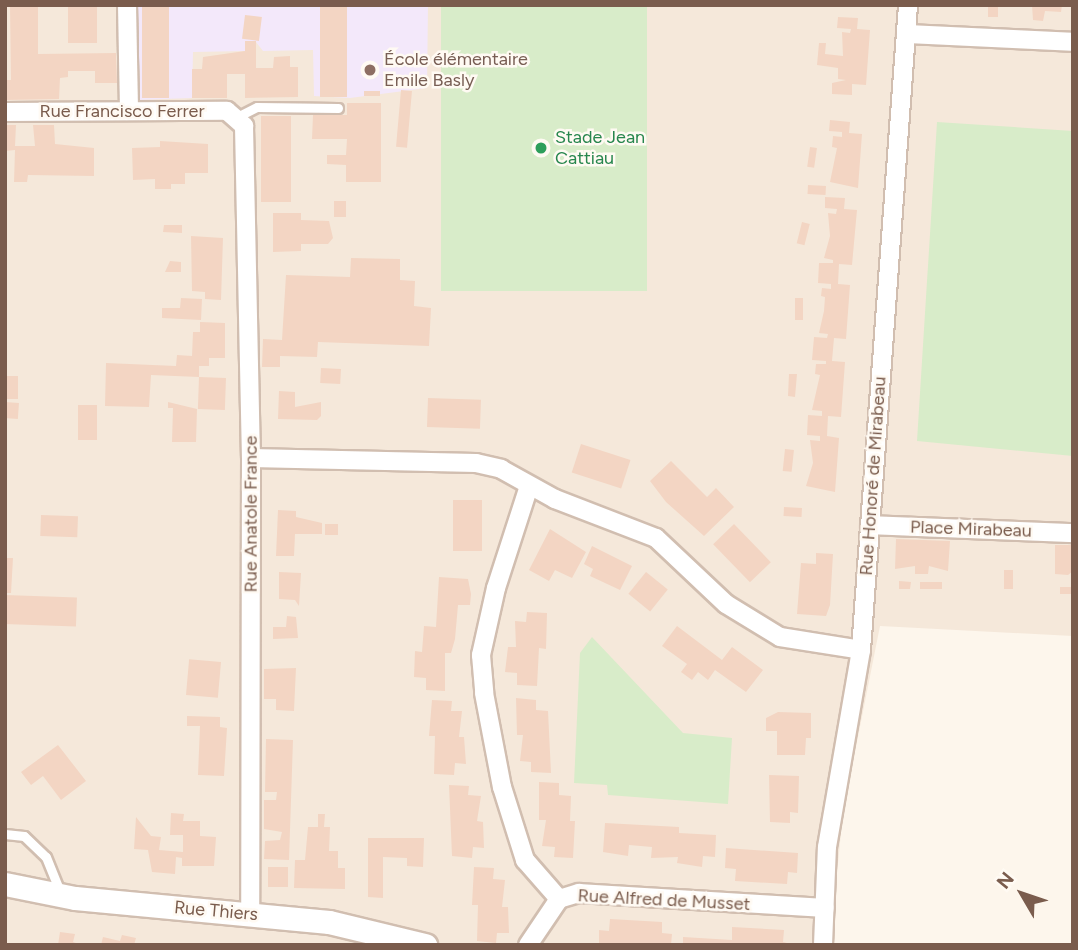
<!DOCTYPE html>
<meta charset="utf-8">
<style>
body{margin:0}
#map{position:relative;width:1078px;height:950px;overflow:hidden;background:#fdf6ec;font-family:Figtree,sans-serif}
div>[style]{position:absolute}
.residential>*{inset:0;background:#f5e8da}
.education>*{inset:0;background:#f3e8fa}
.green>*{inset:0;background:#d8ecc9;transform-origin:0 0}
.building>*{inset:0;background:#f3d5c3;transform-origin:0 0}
.roads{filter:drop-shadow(2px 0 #d1beb0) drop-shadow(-2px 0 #d1beb0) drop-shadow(0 2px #d1beb0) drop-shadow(0 -2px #d1beb0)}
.service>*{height:9px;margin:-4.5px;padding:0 4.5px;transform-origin:4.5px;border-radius:4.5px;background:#fff}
.minor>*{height:18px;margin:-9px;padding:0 9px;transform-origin:9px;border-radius:9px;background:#fff}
.tertiary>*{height:23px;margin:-11.5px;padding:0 11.5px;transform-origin:11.5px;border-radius:11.5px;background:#fff}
.dots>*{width:19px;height:19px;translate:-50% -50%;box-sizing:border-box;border:4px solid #fffaf3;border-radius:50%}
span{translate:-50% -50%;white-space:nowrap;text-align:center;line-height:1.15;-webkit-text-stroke:5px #fffaf3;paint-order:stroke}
.education-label{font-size:18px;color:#785e54}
.left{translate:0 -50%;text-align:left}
.street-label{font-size:18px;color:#7a5c4d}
.leisure-label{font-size:18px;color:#27864d}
.frame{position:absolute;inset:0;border:7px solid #7a5c4d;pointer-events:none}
.north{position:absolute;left:987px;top:859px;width:70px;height:70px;-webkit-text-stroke:5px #fffaf3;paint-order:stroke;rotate:309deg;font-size:19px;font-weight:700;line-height:28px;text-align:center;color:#7a5c4d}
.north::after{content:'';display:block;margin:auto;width:24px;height:32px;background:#7a5c4d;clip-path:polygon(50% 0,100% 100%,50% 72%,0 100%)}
</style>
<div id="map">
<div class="residential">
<div style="clip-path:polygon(5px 5px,1073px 5px,1073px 636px,880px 626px,843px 812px,830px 945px,5px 945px)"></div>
</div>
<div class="education">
<div style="clip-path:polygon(137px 5px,428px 5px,427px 88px,350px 98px,314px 96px,313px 50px,263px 51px,256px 42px,245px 41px,245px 51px,193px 52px,192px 98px,137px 100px)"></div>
</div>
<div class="green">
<div style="left:441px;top:5px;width:206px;height:286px"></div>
<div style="clip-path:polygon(937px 122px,1073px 131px,1073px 456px,917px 441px)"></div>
<div style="clip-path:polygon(592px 637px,683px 733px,732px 738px,728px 804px,608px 795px,607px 785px,574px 783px,580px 653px)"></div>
</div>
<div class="building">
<div style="clip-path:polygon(10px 5px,38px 5px,38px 54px,116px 53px,117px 83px,95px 83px,95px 71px,68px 71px,68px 77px,60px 78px,59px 99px,5px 100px,5px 80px,11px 80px)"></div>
<div style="left:68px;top:5px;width:29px;height:38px"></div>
<div style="left:142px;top:5px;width:27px;height:93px"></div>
<div style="left:320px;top:5px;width:27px;height:92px"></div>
<div style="left:988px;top:5px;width:10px;height:12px"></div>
<div style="clip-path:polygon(1032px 5px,1062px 5px,1061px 12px,1045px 11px,1043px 21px,1033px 20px)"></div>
<div style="left:245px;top:15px;width:17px;height:24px;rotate:7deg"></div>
<div style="clip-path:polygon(838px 17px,858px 18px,857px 29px,870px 30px,866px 85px,852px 84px,852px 95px,832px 94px,832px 83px,846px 80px,838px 79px,838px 68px,817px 65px,819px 43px,826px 43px,825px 54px,843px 56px,842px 32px,850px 33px,851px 29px,837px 28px)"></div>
<div style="clip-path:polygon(245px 41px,256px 41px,256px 68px,273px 68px,274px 57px,290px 56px,290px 67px,298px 67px,298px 97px,245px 98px,245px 74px,227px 74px,227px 98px,192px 98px,192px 69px,202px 69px,203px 57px,245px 51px)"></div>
<div style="left:401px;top:90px;width:11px;height:57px;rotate:5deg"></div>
<div style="left:364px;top:91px;width:16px;height:5px"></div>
<div style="clip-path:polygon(347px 103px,381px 103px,381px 182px,346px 182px,346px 165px,327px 164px,327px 155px,346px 155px,347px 139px,312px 139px,313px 115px,347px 115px)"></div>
<div style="left:261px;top:116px;width:30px;height:86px"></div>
<div style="clip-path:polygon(830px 120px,850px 122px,849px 133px,862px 134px,858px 188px,830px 182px,837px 148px,832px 147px,833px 136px,842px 137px,842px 132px,829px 131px)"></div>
<div style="clip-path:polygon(5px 125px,16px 125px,15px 146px,35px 146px,33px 125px,54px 125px,55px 144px,94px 148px,94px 176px,28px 175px,27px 182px,14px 182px,15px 150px,5px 151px)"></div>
<div style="clip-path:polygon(160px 141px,208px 144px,208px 173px,185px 173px,185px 184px,171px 184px,171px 189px,155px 189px,155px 179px,133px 180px,132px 148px,160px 147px)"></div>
<div style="left:810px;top:147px;width:7px;height:20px;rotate:8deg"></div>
<div style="left:808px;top:185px;width:18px;height:9px;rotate:3deg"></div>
<div style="clip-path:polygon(825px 197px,845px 198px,844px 209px,857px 210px,852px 265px,839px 264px,838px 284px,850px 285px,846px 339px,834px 338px,832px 361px,845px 362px,841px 417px,828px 416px,827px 436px,839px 438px,835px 492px,806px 486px,813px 463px,810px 440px,820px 441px,820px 436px,807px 435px,808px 415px,822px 416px,822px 411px,812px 410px,820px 375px,815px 374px,816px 364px,826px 364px,826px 361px,812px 360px,814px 337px,827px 338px,828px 334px,819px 333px,824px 311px,825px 297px,821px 296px,822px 288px,831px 289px,831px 284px,818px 283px,819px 263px,833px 263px,833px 260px,824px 258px,830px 236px,828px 213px,836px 214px,837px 209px,825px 208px)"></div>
<div style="left:334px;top:201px;width:12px;height:16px"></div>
<div style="clip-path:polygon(273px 213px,301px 213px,301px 220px,329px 221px,333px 238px,328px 244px,301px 244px,301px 251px,273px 252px)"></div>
<div style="left:802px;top:222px;width:8px;height:22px;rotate:14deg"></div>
<div style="clip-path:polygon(164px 225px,182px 225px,182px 233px,163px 232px)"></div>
<div style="clip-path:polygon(191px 236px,223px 238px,221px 300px,205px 299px,205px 292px,192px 291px)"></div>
<div style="clip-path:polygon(351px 258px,400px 259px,400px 280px,415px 281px,414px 306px,431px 308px,429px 346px,318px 342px,317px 357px,280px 356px,280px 367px,262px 367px,263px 339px,282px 340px,286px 275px,350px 277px)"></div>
<div style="clip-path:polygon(170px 261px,181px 262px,181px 272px,165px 272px)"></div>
<div style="clip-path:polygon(181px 298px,202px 299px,201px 320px,162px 318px,162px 308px,180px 308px)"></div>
<div style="left:795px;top:298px;width:8px;height:22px"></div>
<div style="clip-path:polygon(200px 322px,225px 323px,225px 358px,209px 358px,209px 366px,199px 366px,199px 377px,151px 375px,149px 407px,105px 406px,106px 363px,176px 366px,177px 355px,192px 356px,193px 332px,200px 332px)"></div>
<div style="left:321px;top:368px;width:20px;height:15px;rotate:3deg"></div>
<div style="clip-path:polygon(789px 374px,797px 374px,795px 397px,788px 396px)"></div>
<div style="left:5px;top:376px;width:13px;height:23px"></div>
<div style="left:199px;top:377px;width:27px;height:32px;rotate:2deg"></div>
<div style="clip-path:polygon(279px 391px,295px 392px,295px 407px,321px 402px,321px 416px,317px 420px,278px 419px)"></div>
<div style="left:428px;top:398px;width:53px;height:29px;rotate:2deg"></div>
<div style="left:5px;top:402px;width:14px;height:16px;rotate:4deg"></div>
<div style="clip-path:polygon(168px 402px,197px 409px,196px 442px,172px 442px,173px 408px,168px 408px)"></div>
<div style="left:78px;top:405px;width:19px;height:35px"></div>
<div style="left:581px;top:444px;width:52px;height:30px;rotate:18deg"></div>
<div style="left:785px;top:449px;width:9px;height:22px;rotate:6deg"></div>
<div style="clip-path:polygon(671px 461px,707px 497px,716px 488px,734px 507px,704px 536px,666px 502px,650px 481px)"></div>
<div style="left:453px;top:500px;width:29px;height:51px"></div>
<div style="left:784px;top:507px;width:18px;height:9px;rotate:3deg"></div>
<div style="clip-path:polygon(278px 510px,296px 511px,296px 517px,322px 523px,322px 534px,295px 534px,294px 556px,276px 556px)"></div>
<div style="left:41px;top:515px;width:37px;height:21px;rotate:2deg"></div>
<div style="left:325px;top:524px;width:13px;height:11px"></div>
<div style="left:734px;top:524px;width:53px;height:29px;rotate:46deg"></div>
<div style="clip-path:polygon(550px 529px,586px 552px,572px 578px,555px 570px,549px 581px,529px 570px)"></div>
<div style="clip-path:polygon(896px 539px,950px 541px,948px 571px,929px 566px,928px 574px,915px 574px,915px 566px,895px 569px)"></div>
<div style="clip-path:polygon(1055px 545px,1073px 545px,1073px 571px,1068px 575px,1055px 574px)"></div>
<div style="clip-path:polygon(592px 546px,632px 566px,620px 590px,590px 576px,593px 569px,584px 564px)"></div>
<div style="clip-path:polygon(816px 553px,833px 554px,830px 605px,826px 616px,797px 614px,801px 563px,816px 564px)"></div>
<div style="clip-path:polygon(5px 558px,13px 558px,11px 593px,5px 593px)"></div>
<div style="left:1004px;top:570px;width:9px;height:19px"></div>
<div style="clip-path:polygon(279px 572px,301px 573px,299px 606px,295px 600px,279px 599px)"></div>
<div style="left:646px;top:572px;width:28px;height:28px;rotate:39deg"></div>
<div style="clip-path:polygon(439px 577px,468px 579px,471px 594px,470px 605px,458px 605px,455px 639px,451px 653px,445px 653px,445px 691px,426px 690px,426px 678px,414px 677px,415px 651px,422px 652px,424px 626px,436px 627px)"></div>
<div style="clip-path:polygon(899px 581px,911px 582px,910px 589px,899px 589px)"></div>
<div style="left:920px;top:582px;width:22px;height:7px"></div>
<div style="left:1060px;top:587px;width:11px;height:7px"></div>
<div style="left:5px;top:595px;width:72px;height:29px;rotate:2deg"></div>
<div style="clip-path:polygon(527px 612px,547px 613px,546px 649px,539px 648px,537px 686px,517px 685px,517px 673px,505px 672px,508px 647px,516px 647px,515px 621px,526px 622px)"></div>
<div style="clip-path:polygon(287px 616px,296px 617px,298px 638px,273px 639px,273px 627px,286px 627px)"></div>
<div style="clip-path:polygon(677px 626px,722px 660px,732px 647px,763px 670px,746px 692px,715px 670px,708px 680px,698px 672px,692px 680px,681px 672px,687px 664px,662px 646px)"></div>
<div style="left:221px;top:662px;width:36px;height:32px;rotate:95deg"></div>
<div style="clip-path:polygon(296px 668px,294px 711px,276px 710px,276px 699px,264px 699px,264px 669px)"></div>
<div style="clip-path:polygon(516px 698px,536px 700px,536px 710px,548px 711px,551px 773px,531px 772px,531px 762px,520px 761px,523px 735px,517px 735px)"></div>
<div style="clip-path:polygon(432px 700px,452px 701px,451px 711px,462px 711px,459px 737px,464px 737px,466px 764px,455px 763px,454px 775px,434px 774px,435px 736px,429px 736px)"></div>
<div style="clip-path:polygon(811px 713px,811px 738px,806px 738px,805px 755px,777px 755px,777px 731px,766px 731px,766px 718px,778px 712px)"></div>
<div style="clip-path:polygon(187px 716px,220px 717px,220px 727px,227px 728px,224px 776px,198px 775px,200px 726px,187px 726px)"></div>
<div style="clip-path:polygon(266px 739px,293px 740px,289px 860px,264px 859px,265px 841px,280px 840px,282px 832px,264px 829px,264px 800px,276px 800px,277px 792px,265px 792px)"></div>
<div style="clip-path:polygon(58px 745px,86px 781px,61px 800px,43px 776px,31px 785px,21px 772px)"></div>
<div style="clip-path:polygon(769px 775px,799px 776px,798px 813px,790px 812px,790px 823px,770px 822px)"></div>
<div style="clip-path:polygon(539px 782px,559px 783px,559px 795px,571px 796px,570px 821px,575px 821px,573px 858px,554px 857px,555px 847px,542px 846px,546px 820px,539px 820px)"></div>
<div style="clip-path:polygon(449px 785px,469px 786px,468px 795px,481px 796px,477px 821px,483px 822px,484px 848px,473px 847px,472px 858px,452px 856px)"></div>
<div style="clip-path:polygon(171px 813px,184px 814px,183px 821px,200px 821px,200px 836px,216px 837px,214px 866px,182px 866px,182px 858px,176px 857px,175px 874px,152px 872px,148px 850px,134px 849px,136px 817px,151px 836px,161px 837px,159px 850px,183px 852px,183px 835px,170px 835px)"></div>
<div style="clip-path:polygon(318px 814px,325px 814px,324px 827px,330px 827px,329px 851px,338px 851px,338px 868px,345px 868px,345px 889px,294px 888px,295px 860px,305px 860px,308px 827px,318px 827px)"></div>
<div style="clip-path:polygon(605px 823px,679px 827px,679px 833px,716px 835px,715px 857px,703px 856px,702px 867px,677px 863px,678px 857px,651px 858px,652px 847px,629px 845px,628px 856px,603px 852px)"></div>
<div style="clip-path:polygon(368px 838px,424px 838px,423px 867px,407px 866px,407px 858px,383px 857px,383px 898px,368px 897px)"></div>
<div style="clip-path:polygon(726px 848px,798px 853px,797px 873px,788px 872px,787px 884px,735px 881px,736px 869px,725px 868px)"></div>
<div style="left:268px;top:867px;width:20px;height:20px"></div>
<div style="clip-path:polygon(474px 867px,494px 868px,493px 879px,505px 880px,502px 907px,508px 907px,509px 933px,497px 933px,496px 943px,477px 941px,478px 905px,472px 905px)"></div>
<div style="clip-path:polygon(610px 919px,662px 922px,662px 933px,672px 934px,671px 945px,599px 945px,599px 930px,609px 931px)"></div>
<div style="clip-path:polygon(732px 927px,784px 930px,783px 942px,795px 945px,683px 945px,683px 937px,732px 940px)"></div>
<div style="clip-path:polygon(60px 932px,75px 934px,73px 942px,81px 945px,58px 945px)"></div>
<div style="clip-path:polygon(122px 935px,136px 938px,134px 945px,101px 945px,103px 937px,120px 941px)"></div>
</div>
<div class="roads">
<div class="service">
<div style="left:237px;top:117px;width:22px;rotate:-27deg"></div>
<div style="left:257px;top:107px;width:81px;rotate:0.7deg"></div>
<div style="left:5px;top:834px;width:19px;rotate:6deg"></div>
<div style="left:24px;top:836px;width:30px;rotate:44deg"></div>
<div style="left:46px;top:857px;width:40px;rotate:68deg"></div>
</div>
<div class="minor">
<div style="left:127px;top:5px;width:106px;rotate:88.9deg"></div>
<div style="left:906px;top:34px;width:167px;rotate:2.7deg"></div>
<div style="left:5px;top:112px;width:222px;rotate:-0.3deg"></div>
<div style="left:227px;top:111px;width:23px;rotate:41deg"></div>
<div style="left:244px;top:126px;width:332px;rotate:88.8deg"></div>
<div style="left:251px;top:458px;width:455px;rotate:90.1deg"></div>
<div style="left:251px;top:458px;width:225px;rotate:1.3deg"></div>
<div style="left:476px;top:463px;width:26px;rotate:13deg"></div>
<div style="left:501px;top:469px;width:62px;rotate:29.1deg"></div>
<div style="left:555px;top:499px;width:108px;rotate:21.1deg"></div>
<div style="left:656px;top:538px;width:96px;rotate:43.3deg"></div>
<div style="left:726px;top:604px;width:63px;rotate:31.4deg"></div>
<div style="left:780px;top:637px;width:82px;rotate:9.1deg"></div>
<div style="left:529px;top:486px;width:107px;rotate:107.9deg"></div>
<div style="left:496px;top:588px;width:69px;rotate:102.6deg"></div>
<div style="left:481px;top:655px;width:38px;rotate:85deg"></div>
<div style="left:484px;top:693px;width:96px;rotate:79.2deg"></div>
<div style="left:502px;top:787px;width:77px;rotate:72.5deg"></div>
<div style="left:525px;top:860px;width:52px;rotate:48.9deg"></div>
<div style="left:870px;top:525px;width:203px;rotate:2.3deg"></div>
<div style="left:528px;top:945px;width:55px;rotate:-56deg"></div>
<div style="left:559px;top:899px;width:21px;rotate:-17deg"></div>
<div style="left:579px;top:893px;width:246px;rotate:3.5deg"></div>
<div style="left:823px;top:945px;width:98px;rotate:-87.7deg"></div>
<div style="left:827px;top:847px;width:200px;rotate:-80.2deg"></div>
<div style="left:861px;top:650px;width:647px;rotate:-85.83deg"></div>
</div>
<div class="tertiary">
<div style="left:5px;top:884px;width:71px;rotate:11.3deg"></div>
<div style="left:75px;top:898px;width:255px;rotate:5.4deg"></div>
<div style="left:329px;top:922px;width:99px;rotate:13.5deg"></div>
</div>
</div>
<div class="dots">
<div style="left:370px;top:70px;background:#8d6e63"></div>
<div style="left:541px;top:148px;background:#2e9e5b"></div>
</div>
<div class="education-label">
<span class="left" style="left:384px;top:70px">École élémentaire<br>Emile Basly</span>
</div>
<div class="street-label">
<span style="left:122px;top:111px">Rue Francisco Ferrer</span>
<span style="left:873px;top:476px;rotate:-86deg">Rue Honoré de Mirabeau</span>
<span style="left:251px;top:514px;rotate:-90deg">Rue Anatole France</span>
<span style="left:971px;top:529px;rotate:2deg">Place Mirabeau</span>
<span style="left:664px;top:900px;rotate:3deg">Rue Alfred de Musset</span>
<span style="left:216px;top:911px;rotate:5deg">Rue Thiers</span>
</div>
<div class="leisure-label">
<span class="left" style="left:555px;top:148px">Stade Jean<br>Cattiau</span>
</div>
<div class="frame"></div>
<div class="north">N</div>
</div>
